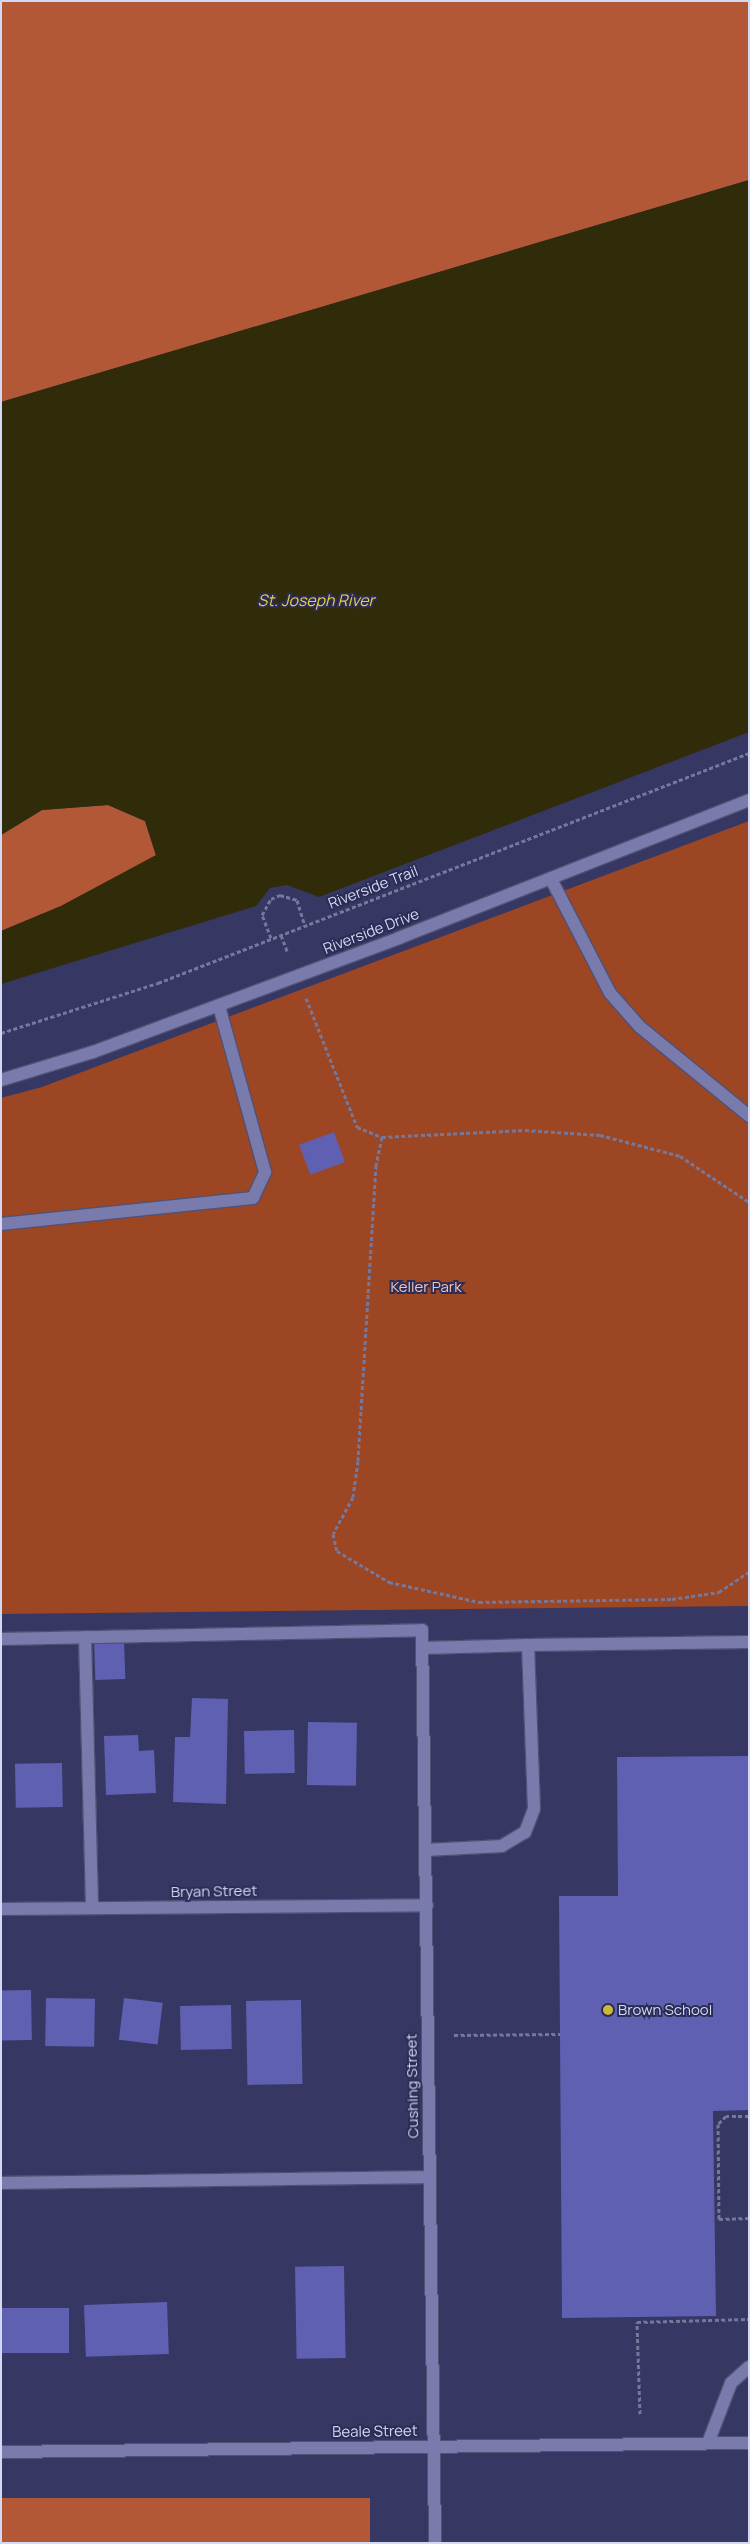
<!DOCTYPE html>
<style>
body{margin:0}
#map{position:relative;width:750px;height:2544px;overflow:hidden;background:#363762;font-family:Manrope,sans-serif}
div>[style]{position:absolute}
.green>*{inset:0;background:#9c4624}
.forest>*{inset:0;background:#b25837;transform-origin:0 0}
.water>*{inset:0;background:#302b09}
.building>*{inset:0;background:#5f60b2;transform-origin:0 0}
.path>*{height:3px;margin-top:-1.5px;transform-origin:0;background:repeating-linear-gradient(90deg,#75779b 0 4px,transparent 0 6.5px)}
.roads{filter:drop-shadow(1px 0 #515176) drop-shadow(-1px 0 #515176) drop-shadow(0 1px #515176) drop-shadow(0 -1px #515176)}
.lane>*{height:12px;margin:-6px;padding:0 6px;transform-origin:6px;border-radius:6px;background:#787bac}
.street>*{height:12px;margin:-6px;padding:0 6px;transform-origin:6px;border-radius:6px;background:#787bac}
.secondary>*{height:12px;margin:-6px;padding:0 6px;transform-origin:6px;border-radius:6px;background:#787bac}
.dots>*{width:14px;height:14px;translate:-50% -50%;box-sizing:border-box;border:2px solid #2c2d57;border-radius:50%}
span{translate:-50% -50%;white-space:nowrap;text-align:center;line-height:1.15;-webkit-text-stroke:4px #2c2d57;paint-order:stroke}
.street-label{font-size:15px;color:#d5d8f2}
.park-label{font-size:15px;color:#f5c3b2}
.poi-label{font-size:15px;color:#d5d8f2}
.left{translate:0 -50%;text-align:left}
.water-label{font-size:16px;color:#e4cf41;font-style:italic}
.frame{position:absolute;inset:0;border:2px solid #d5d8f2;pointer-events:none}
</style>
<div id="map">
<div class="green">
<div style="clip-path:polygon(749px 821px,749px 1606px,1px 1614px,1px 1098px,42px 1087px)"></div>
</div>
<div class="forest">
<div style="clip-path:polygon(1px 1px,749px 1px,749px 180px,1px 402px)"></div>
<div style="clip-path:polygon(108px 805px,145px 821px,156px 856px,61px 906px,1px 931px,1px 835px,42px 810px)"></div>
<div style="left:370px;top:2498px;width:45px;height:369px;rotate:90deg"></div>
</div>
<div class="water">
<div style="clip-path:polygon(749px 180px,749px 732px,319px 897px,287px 885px,270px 888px,256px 906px,1px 984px,1px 931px,61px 906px,156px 855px,145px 821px,108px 805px,42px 810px,1px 835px,1px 402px)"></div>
</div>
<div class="building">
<div style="left:334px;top:1132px;width:32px;height:37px;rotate:70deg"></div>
<div style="left:124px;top:1641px;width:38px;height:30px;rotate:88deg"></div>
<div style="clip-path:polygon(192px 1698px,228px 1699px,226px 1804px,173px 1802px,175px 1737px,190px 1737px)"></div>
<div style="left:308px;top:1722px;width:49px;height:63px;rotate:1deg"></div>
<div style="left:294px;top:1730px;width:43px;height:50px;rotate:89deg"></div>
<div style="clip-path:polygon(138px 1735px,139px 1751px,154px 1750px,156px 1793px,106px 1795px,104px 1736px)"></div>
<div style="clip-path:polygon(749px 1756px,749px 2110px,713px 2111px,716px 2316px,562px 2318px,559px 1896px,618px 1896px,617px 1757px)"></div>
<div style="left:62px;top:1763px;width:44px;height:47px;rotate:89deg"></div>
<div style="left:31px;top:1990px;width:50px;height:30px;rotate:89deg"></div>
<div style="left:46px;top:1998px;width:49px;height:48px;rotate:1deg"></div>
<div style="left:124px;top:1998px;width:39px;height:42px;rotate:7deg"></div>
<div style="left:301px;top:2000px;width:84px;height:55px;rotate:89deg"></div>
<div style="left:231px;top:2005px;width:44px;height:51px;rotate:89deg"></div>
<div style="left:344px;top:2266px;width:92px;height:49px;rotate:89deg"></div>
<div style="left:167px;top:2302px;width:52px;height:83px;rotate:88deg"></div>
<div style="left:1px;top:2308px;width:68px;height:45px"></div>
</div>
<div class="path">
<div style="left:281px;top:935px;width:19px;rotate:69deg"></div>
<div style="left:271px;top:938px;width:25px;rotate:-111deg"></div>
<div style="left:262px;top:915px;width:18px;rotate:-61deg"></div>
<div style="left:271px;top:899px;width:10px;rotate:-24deg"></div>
<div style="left:280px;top:895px;width:18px;rotate:16deg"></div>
<div style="left:297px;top:900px;width:27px;rotate:73deg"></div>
<div style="left:306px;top:998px;width:139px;rotate:68.4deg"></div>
<div style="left:357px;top:1127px;width:27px;rotate:22deg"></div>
<div style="left:382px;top:1137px;width:143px;rotate:-2.8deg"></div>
<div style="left:525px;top:1130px;width:75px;rotate:3.8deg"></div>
<div style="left:600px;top:1135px;width:83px;rotate:14.7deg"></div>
<div style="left:680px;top:1156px;width:83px;rotate:33.7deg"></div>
<div style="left:1px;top:1033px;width:165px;rotate:-17.7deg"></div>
<div style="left:158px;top:983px;width:634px;rotate:-21.26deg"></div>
<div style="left:382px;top:1137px;width:29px;rotate:102deg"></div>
<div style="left:376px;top:1165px;width:297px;rotate:93.5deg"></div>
<div style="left:358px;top:1461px;width:36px;rotate:98deg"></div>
<div style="left:353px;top:1497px;width:42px;rotate:118.4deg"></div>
<div style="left:333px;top:1534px;width:17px;rotate:77deg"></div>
<div style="left:337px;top:1551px;width:61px;rotate:30.8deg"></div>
<div style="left:389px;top:1582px;width:92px;rotate:12.5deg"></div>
<div style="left:479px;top:1602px;width:193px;rotate:-0.9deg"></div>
<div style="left:672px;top:1599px;width:48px;rotate:-8.5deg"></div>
<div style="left:719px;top:1592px;width:36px;rotate:-34deg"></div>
<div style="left:454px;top:2035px;width:106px;rotate:-0.5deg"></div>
<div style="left:749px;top:2116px;width:23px;rotate:180deg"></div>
<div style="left:726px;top:2116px;width:11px;rotate:135deg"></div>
<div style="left:718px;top:2124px;width:95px;rotate:89.4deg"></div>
<div style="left:719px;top:2219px;width:30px;rotate:-2deg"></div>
<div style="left:640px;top:2414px;width:92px;rotate:-91.9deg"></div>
<div style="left:637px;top:2322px;width:112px;rotate:-1.5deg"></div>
</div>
<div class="roads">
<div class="lane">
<div style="left:551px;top:879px;width:128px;rotate:62.6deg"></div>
<div style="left:610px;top:993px;width:45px;rotate:48.6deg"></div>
<div style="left:640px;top:1027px;width:141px;rotate:39.2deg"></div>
<div style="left:1px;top:1224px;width:253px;rotate:-5.9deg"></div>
<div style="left:253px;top:1198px;width:29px;rotate:-65deg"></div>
<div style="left:265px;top:1172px;width:172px;rotate:-105.5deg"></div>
<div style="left:85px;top:1637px;width:271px;rotate:88.5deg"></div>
<div style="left:1px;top:1639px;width:421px;rotate:-1.2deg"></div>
<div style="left:528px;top:1645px;width:221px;rotate:-0.8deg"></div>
<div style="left:422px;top:1648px;width:106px;rotate:-1.6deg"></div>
<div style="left:528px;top:1645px;width:164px;rotate:87.9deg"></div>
<div style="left:534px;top:1809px;width:25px;rotate:111deg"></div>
<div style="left:525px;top:1832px;width:27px;rotate:149deg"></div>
<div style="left:502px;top:1846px;width:76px;rotate:177deg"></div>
<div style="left:1px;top:2183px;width:428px;rotate:-0.8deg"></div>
<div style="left:708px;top:2443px;width:64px;rotate:-69deg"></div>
<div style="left:731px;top:2383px;width:24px;rotate:-42deg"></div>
</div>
<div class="street">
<div style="left:422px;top:1630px;width:913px;rotate:89.18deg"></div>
<div style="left:1px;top:1909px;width:426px;rotate:-0.5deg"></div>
<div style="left:1px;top:2452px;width:748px;rotate:-0.69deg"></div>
</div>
<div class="secondary">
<div style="left:1px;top:1080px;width:96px;rotate:-16.9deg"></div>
<div style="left:93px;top:1052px;width:327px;rotate:-20.4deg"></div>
<div style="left:399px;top:938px;width:376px;rotate:-21.5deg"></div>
</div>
</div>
<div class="dots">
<div style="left:608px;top:2010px;background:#ccb938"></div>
</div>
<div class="street-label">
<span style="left:373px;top:887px;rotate:-21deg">Riverside Trail</span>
<span style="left:371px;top:931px;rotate:-21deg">Riverside Drive</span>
<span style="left:214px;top:1891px;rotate:-1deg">Bryan Street</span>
<span style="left:412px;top:2086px;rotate:-91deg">Cushing Street</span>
<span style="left:375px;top:2431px;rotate:-1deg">Beale Street</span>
</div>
<div class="park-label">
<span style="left:426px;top:1287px">Keller Park</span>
</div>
<div class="poi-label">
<span class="left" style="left:618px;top:2010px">Brown School</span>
</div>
<div class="water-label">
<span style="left:316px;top:600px">St. Joseph River</span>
</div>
<div class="frame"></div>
</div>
